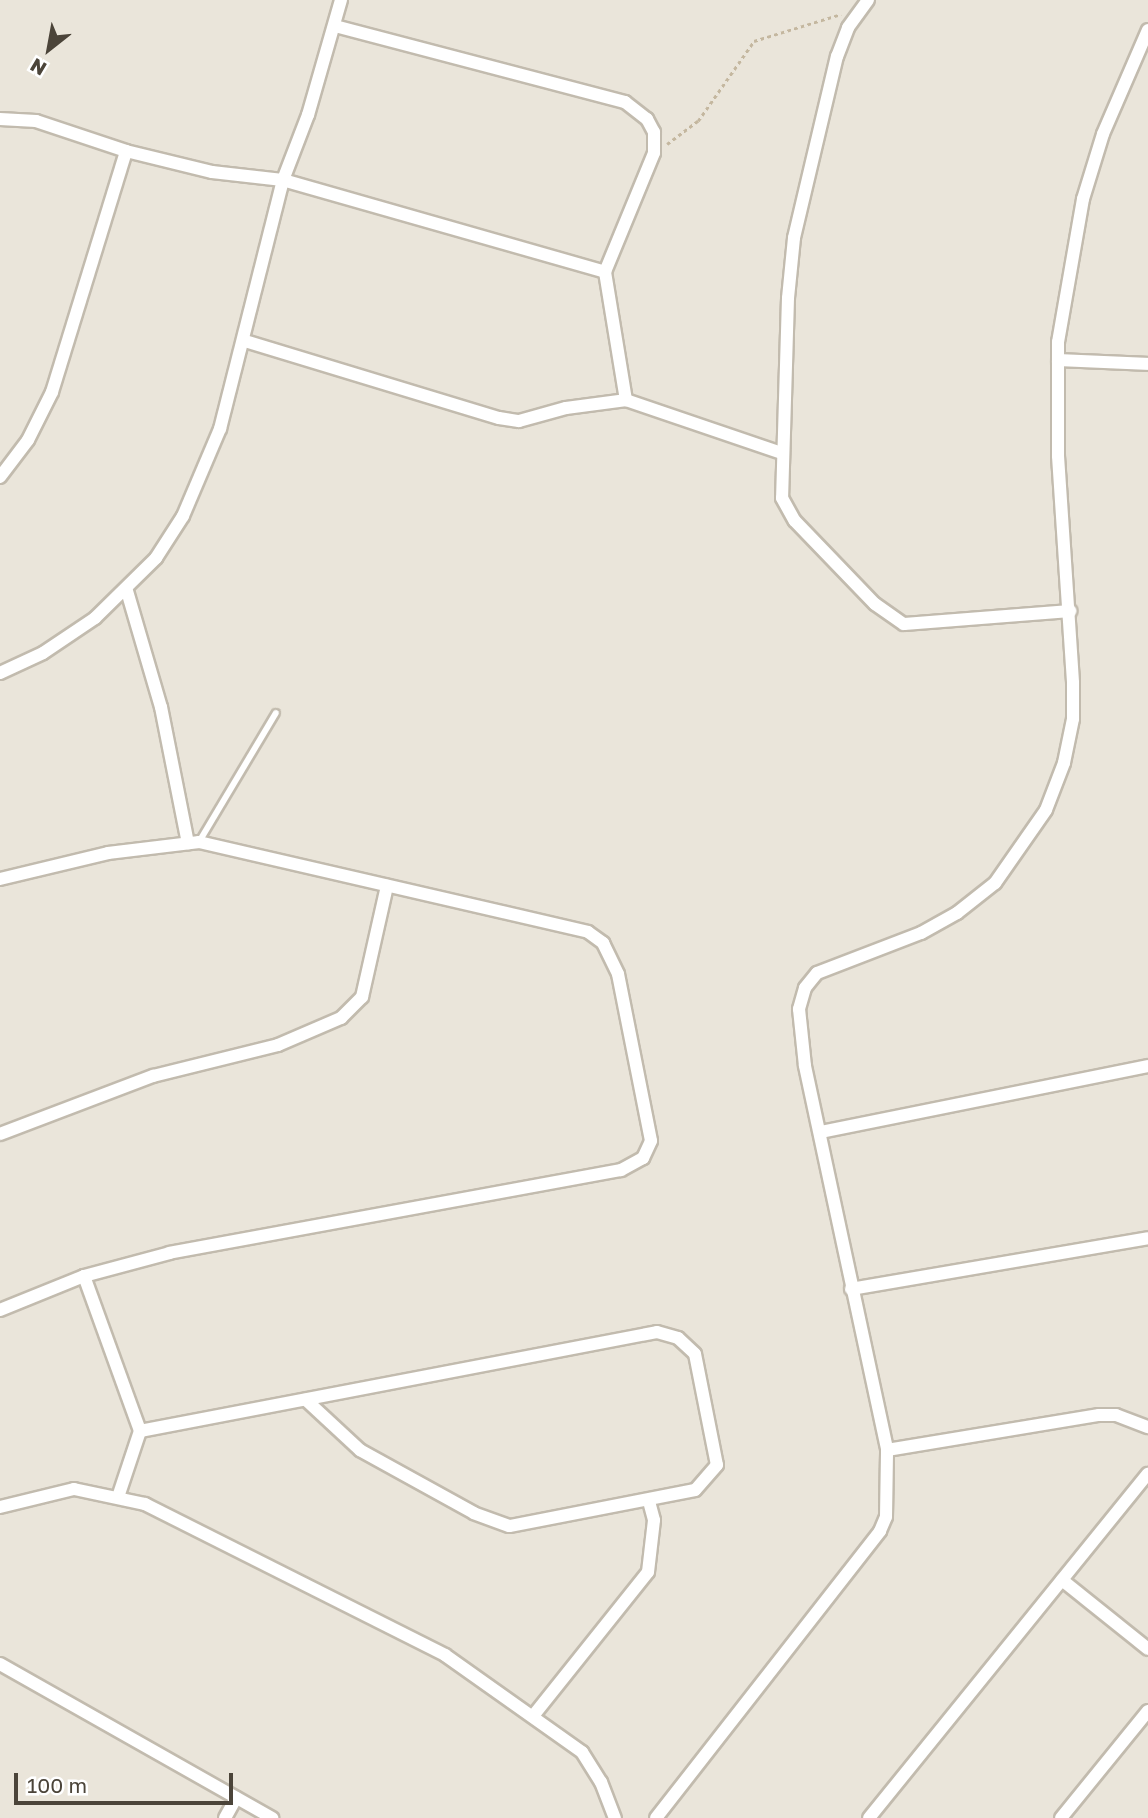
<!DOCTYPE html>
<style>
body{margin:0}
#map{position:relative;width:1148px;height:1818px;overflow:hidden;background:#f6f3ec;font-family:"Golos Text",sans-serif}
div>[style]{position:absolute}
.residential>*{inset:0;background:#eae5da;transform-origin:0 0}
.path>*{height:2.5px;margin-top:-1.25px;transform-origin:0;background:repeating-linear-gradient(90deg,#c4b79f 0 3.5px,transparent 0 7px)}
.roads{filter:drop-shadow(2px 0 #c2bbae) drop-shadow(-2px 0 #c2bbae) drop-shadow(0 2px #c2bbae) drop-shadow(0 -2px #c2bbae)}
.service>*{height:6px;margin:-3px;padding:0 3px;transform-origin:3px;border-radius:3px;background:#fff}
.minor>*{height:12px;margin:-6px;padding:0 6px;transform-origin:6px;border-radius:6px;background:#fff}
span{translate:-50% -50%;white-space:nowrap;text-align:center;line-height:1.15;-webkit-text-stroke:7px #fff;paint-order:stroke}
.north{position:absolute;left:14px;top:14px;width:70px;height:70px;-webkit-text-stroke:5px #fff;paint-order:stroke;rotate:211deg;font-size:19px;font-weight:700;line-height:28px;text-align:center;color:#4b4439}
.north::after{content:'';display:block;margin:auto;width:24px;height:32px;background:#4b4439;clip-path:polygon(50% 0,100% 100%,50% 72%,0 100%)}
.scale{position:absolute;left:14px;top:1773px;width:219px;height:32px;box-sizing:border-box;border:4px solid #4b4439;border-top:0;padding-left:9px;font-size:21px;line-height:24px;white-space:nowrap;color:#4b4439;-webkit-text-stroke:5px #fff;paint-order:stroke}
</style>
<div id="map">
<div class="residential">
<div style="left:0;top:0;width:1148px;height:1818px"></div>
</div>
<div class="path">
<div style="left:667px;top:144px;width:39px;rotate:-37deg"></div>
<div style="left:698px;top:121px;width:98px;rotate:-55deg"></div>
<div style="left:754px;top:41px;width:91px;rotate:-17.2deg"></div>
</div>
<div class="roads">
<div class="service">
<div style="left:199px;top:842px;width:150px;rotate:-59.2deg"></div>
</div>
<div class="minor">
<div style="left:868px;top:0;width:34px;rotate:126deg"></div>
<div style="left:848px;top:28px;width:30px;rotate:111deg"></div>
<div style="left:837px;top:56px;width:187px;rotate:103.3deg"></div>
<div style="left:794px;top:238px;width:60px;rotate:95.7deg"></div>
<div style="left:788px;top:298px;width:200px;rotate:91.7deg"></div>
<div style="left:782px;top:498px;width:26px;rotate:61deg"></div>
<div style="left:795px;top:521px;width:115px;rotate:46.1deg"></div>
<div style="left:875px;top:604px;width:35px;rotate:35deg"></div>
<div style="left:904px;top:624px;width:167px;rotate:-4.5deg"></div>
<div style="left:335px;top:26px;width:300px;rotate:14.7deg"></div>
<div style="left:625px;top:102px;width:28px;rotate:38deg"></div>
<div style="left:647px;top:119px;width:15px;rotate:62deg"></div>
<div style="left:654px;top:132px;width:21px;rotate:90deg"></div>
<div style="left:654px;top:153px;width:129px;rotate:112.4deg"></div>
<div style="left:605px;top:272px;width:130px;rotate:80.7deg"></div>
<div style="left:1148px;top:30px;width:113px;rotate:113.4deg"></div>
<div style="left:1103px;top:134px;width:68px;rotate:107.1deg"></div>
<div style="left:1083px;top:199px;width:145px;rotate:99.9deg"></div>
<div style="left:1058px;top:342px;width:114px;rotate:90deg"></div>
<div style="left:1058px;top:456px;width:227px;rotate:86.2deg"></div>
<div style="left:1073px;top:683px;width:36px;rotate:90deg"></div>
<div style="left:1073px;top:719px;width:45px;rotate:101.6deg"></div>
<div style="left:1064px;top:763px;width:50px;rotate:111deg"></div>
<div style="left:1046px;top:810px;width:89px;rotate:124.9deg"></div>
<div style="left:995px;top:883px;width:48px;rotate:141.7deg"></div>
<div style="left:957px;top:913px;width:41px;rotate:150.9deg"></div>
<div style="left:921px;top:933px;width:111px;rotate:159deg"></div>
<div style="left:817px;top:973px;width:19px;rotate:129deg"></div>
<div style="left:805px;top:988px;width:22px;rotate:106deg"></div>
<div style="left:799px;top:1009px;width:57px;rotate:84deg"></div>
<div style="left:805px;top:1066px;width:393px;rotate:77.9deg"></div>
<div style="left:887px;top:1450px;width:215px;rotate:-9.4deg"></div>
<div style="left:1099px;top:1415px;width:17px"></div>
<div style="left:1116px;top:1415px;width:34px;rotate:21deg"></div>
<div style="left:0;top:119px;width:36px;rotate:3deg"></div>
<div style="left:36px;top:121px;width:95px;rotate:18.4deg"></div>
<div style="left:126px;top:151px;width:89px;rotate:13.7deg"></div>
<div style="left:212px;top:172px;width:71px;rotate:6.4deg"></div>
<div style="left:283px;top:180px;width:335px;rotate:15.9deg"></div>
<div style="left:245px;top:341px;width:265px;rotate:16.9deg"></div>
<div style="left:499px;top:418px;width:20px;rotate:9deg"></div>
<div style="left:519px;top:421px;width:49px;rotate:-15.5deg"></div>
<div style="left:566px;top:408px;width:61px;rotate:-7.6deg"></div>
<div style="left:626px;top:400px;width:165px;rotate:18.8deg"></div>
<div style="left:1058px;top:360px;width:90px;rotate:2.5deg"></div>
<div style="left:0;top:477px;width:46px;rotate:-52.9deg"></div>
<div style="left:28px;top:440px;width:54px;rotate:-63.4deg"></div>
<div style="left:52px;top:392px;width:252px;rotate:-72.9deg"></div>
<div style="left:127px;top:591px;width:121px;rotate:73.7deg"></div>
<div style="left:161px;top:707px;width:139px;rotate:78.8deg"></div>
<div style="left:0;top:673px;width:47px;rotate:-24.9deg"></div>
<div style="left:43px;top:653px;width:63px;rotate:-33.9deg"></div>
<div style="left:95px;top:618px;width:86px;rotate:-44.5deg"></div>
<div style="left:156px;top:558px;width:50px;rotate:-57.3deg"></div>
<div style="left:183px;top:516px;width:95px;rotate:-67deg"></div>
<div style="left:220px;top:429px;width:257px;rotate:-75.8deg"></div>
<div style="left:283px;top:180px;width:70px;rotate:-69deg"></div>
<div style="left:308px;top:115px;width:120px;rotate:-74deg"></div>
<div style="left:0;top:879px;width:111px;rotate:-13.5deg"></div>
<div style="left:108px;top:853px;width:92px;rotate:-6.9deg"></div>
<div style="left:199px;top:842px;width:399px;rotate:13deg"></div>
<div style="left:588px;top:932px;width:19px;rotate:36deg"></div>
<div style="left:603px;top:943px;width:34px;rotate:64deg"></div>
<div style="left:618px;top:974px;width:170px;rotate:78.8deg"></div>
<div style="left:651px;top:1141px;width:19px;rotate:115deg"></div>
<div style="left:643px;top:1158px;width:25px;rotate:151deg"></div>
<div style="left:621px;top:1170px;width:459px;rotate:169.6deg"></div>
<div style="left:170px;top:1253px;width:89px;rotate:165deg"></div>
<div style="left:84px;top:1276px;width:91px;rotate:158deg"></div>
<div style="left:821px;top:1132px;width:334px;rotate:-11.4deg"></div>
<div style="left:0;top:1134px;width:164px;rotate:-20.8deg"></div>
<div style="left:153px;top:1076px;width:129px;rotate:-13.9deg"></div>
<div style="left:278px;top:1045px;width:69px;rotate:-23.2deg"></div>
<div style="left:341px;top:1018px;width:30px;rotate:-45deg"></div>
<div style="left:362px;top:997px;width:114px;rotate:-77.3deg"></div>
<div style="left:84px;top:1276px;width:165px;rotate:70.1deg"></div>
<div style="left:140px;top:1431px;width:70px;rotate:108.4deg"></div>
<div style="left:851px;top:1289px;width:301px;rotate:-9.7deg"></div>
<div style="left:140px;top:1431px;width:526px;rotate:-10.84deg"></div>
<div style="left:657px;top:1332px;width:22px;rotate:16deg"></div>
<div style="left:678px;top:1338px;width:23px;rotate:43deg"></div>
<div style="left:695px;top:1354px;width:113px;rotate:78.8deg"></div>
<div style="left:717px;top:1465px;width:33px;rotate:131deg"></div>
<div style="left:695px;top:1490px;width:189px;rotate:169deg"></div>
<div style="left:509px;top:1526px;width:37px;rotate:-160deg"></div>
<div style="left:474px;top:1513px;width:130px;rotate:-151.1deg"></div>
<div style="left:360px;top:1450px;width:74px;rotate:-137.2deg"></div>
<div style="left:0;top:1507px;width:76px;rotate:-13.7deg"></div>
<div style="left:74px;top:1489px;width:73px;rotate:11.9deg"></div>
<div style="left:145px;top:1504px;width:336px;rotate:26.7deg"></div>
<div style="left:445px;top:1655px;width:168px;rotate:35.3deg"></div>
<div style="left:582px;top:1752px;width:36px;rotate:58deg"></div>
<div style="left:601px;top:1782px;width:39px;rotate:69deg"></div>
<div style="left:1062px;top:1580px;width:110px;rotate:38.7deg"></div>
<div style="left:0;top:1664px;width:313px;rotate:29.5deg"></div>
<div style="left:533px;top:1716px;width:184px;rotate:-51.4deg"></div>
<div style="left:648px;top:1572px;width:52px;rotate:-83.4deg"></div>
<div style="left:654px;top:1520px;width:20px;rotate:-105deg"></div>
<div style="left:225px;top:1818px;width:23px;rotate:-61deg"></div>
<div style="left:656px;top:1818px;width:364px;rotate:-52deg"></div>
<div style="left:880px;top:1531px;width:15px;rotate:-67deg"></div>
<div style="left:886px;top:1517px;width:67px;rotate:-89.1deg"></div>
<div style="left:869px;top:1818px;width:443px;rotate:-51deg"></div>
<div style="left:1061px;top:1818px;width:138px;rotate:-50.9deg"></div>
</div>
</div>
<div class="north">N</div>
<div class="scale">100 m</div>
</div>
